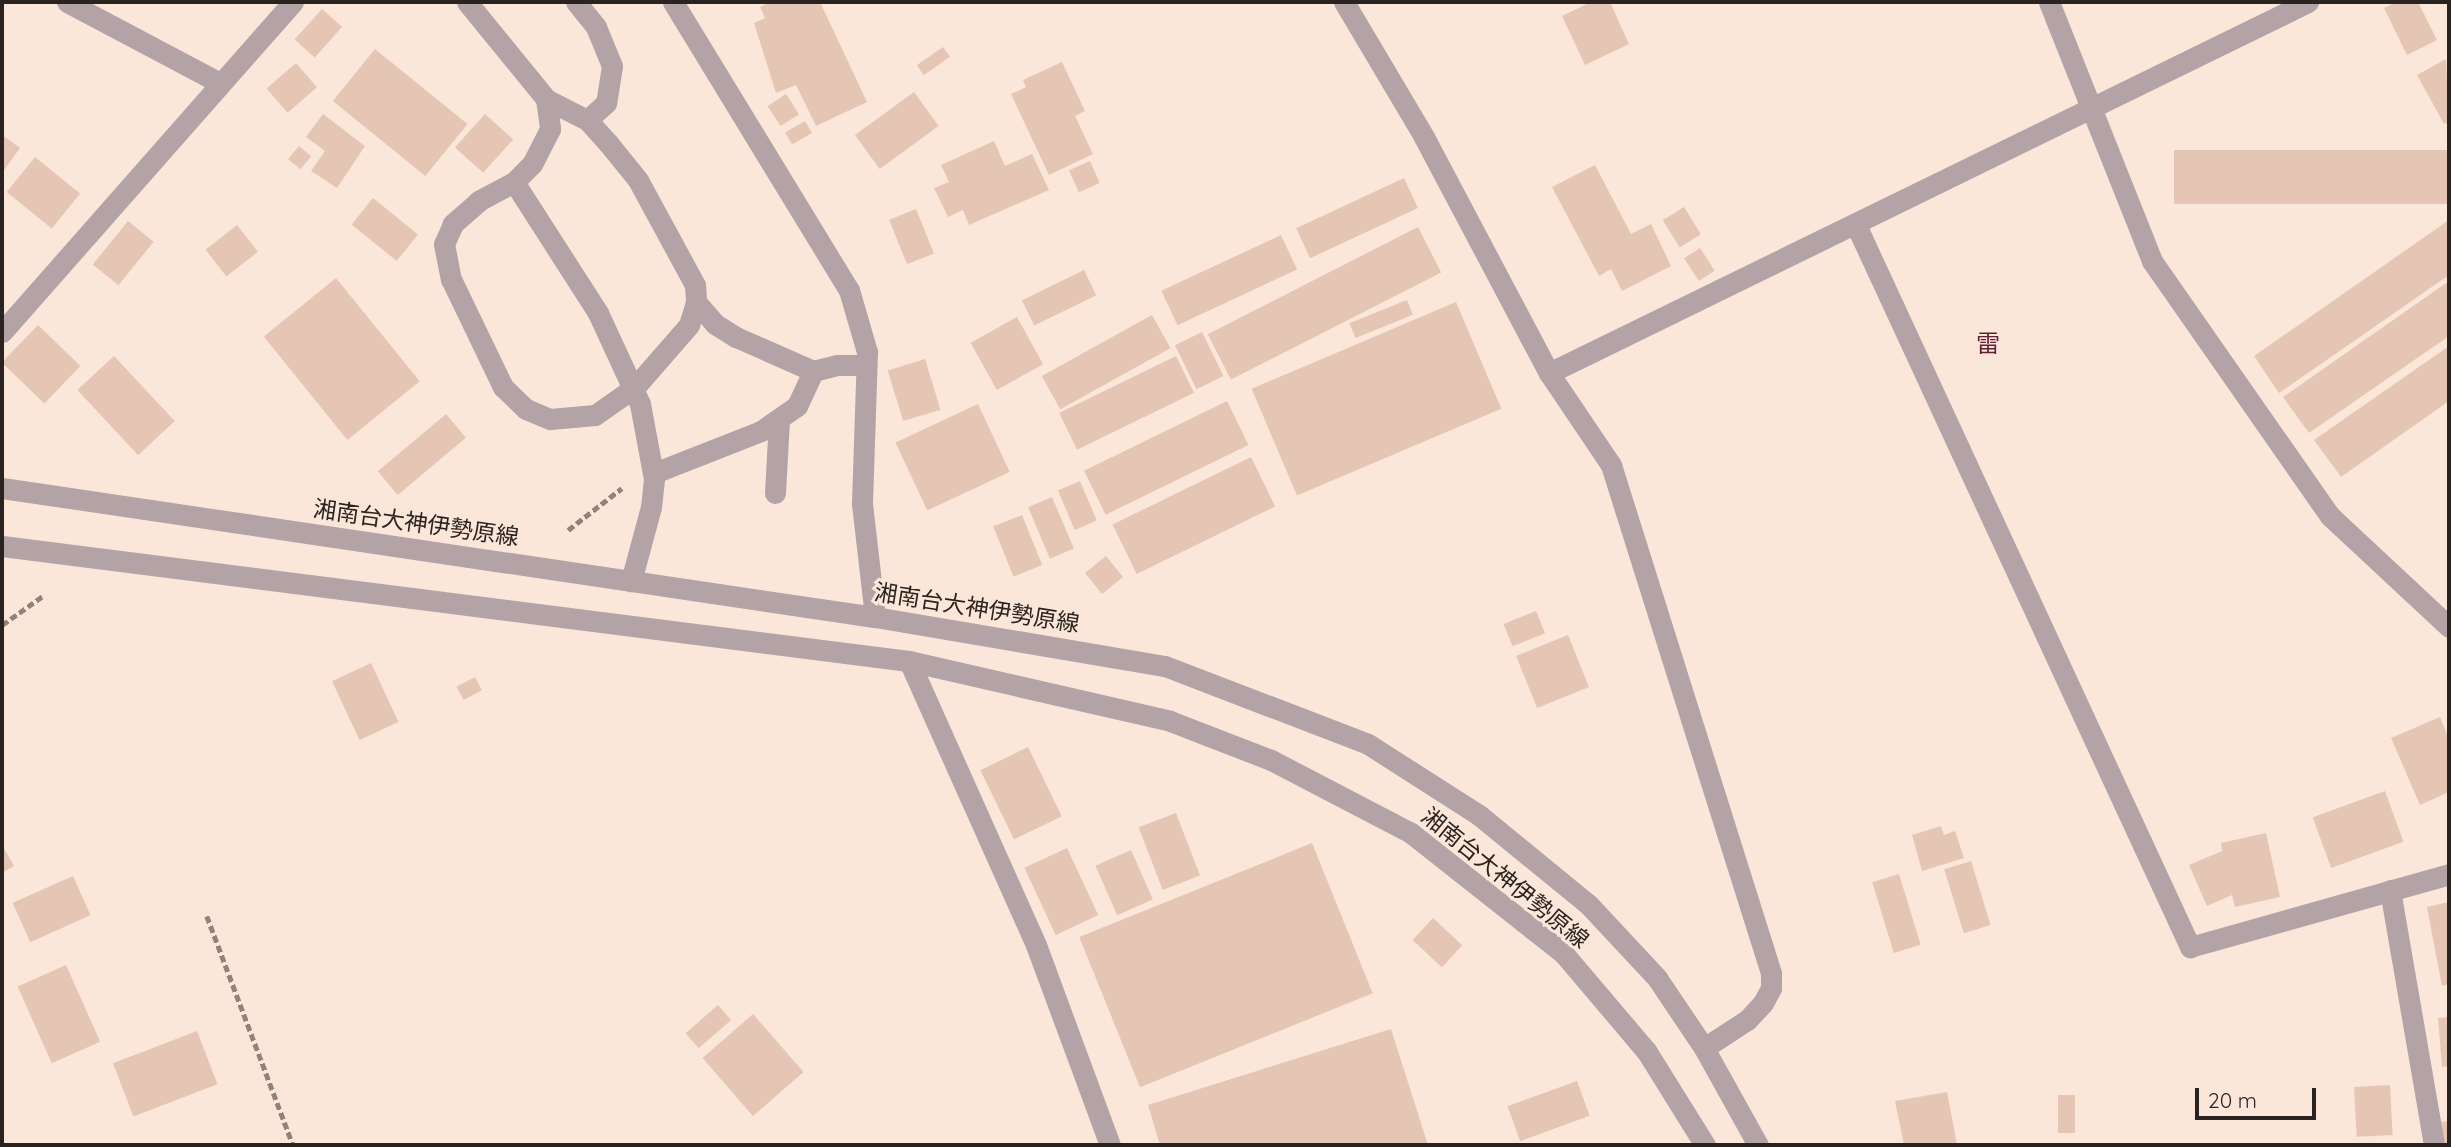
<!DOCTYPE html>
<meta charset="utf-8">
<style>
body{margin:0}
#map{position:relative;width:2451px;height:1147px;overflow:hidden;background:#fbe6da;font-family:Quicksand,"Noto Sans JP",sans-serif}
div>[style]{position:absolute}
.building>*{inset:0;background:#e5c6b4;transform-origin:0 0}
.path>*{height:4.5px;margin-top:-2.25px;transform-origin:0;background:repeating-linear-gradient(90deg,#91837b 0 7px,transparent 0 10.5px)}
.minor>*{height:21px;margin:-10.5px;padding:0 10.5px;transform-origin:10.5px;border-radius:10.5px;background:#b3a3a6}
span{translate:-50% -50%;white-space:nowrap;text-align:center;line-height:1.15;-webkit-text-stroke:6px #fbe6da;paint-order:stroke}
.street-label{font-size:23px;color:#2b231f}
.neighbourhood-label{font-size:24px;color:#621e33}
.frame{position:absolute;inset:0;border:4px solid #2b231f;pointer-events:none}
.scale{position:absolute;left:2195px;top:1088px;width:121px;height:32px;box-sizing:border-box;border:4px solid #2b231f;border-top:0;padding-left:9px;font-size:21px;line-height:24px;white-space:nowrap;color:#2b231f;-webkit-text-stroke:5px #fbe6da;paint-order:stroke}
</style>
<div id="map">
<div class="building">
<div style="clip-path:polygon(771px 2px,820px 2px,867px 102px,816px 126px,796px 85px,776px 93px,754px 23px,765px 18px,760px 7px)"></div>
<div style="clip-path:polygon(1591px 2px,1610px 2px,1629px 44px,1585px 65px,1562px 16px)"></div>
<div style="clip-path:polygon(2397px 2px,2418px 2px,2437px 40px,2407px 55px,2384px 8px)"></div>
<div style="left:322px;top:9px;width:27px;height:41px;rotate:42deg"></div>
<div style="left:943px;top:47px;width:12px;height:32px;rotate:55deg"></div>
<div style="left:375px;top:49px;width:119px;height:67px;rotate:39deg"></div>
<div style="clip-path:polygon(2446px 59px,2449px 122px,2444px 124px,2417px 75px)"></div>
<div style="clip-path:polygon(1062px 62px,1085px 111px,1075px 116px,1093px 154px,1049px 175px,1011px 94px,1026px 87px,1023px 80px)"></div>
<div style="left:296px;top:63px;width:32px;height:39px;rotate:49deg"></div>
<div style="left:914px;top:92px;width:42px;height:73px;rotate:54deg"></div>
<div style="left:786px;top:94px;width:24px;height:22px;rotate:57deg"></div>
<div style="clip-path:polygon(323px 114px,365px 146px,337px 188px,311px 171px,325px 151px,306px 137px)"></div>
<div style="left:485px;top:114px;width:38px;height:45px;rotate:42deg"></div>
<div style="left:805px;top:121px;width:14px;height:23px;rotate:60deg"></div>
<div style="clip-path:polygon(2px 135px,20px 148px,2px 173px)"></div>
<div style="clip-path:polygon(994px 141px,1005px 166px,1032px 154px,1049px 190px,969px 225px,963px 210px,948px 217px,934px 188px,949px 182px,941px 165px)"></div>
<div style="left:299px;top:146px;width:16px;height:17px;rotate:40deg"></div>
<div style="left:2449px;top:150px;width:54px;height:275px;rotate:90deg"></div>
<div style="left:35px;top:157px;width:58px;height:45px;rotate:39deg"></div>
<div style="left:1090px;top:161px;width:24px;height:23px;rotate:66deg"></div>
<div style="clip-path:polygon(1595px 165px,1631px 234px,1651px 224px,1671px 266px,1622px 291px,1611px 269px,1599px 276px,1552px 187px)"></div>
<div style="left:1404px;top:178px;width:33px;height:119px;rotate:65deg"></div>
<div style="left:373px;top:198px;width:58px;height:34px;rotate:39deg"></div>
<div style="left:1684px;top:207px;width:32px;height:25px;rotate:58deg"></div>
<div style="left:916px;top:209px;width:48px;height:29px;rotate:68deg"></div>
<div style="clip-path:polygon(2449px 220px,2449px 275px,2279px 393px,2254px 356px)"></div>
<div style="left:128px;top:221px;width:33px;height:56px;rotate:39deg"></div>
<div style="left:237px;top:225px;width:34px;height:40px;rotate:52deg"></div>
<div style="left:1418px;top:227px;width:51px;height:236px;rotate:63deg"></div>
<div style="left:1281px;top:235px;width:38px;height:132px;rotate:65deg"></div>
<div style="left:1700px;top:248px;width:27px;height:19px;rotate:57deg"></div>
<div style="left:1084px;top:270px;width:28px;height:69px;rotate:64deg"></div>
<div style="left:336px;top:278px;width:133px;height:93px;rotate:51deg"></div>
<div style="clip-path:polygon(2449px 281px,2449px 336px,2309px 433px,2283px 397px)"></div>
<div style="left:1407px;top:300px;width:16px;height:62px;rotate:68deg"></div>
<div style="left:1456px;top:302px;width:116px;height:222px;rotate:67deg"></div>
<div style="left:1152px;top:315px;width:38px;height:126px;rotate:61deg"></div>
<div style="left:1017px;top:317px;width:54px;height:53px;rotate:61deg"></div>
<div style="left:38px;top:325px;width:59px;height:52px;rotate:44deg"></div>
<div style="left:1202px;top:332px;width:49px;height:30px;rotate:64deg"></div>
<div style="clip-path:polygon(2449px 346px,2449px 401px,2341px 477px,2314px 440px)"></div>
<div style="left:114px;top:356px;width:89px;height:50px;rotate:47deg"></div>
<div style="left:1176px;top:356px;width:41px;height:130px;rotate:64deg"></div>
<div style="left:925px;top:359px;width:53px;height:39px;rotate:73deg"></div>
<div style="left:1227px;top:401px;width:49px;height:159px;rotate:64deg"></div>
<div style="left:978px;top:404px;width:75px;height:91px;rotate:65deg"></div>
<div style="left:446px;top:414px;width:31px;height:89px;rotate:50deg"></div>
<div style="left:1251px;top:457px;width:55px;height:154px;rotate:64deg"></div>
<div style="left:1080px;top:481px;width:43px;height:24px;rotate:67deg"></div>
<div style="left:1052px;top:497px;width:56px;height:26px;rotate:67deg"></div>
<div style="left:1022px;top:515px;width:54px;height:31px;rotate:68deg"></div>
<div style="left:1106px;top:556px;width:27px;height:27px;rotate:51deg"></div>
<div style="left:1536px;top:611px;width:24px;height:35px;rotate:68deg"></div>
<div style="left:1568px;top:635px;width:56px;height:56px;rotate:68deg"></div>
<div style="left:371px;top:663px;width:65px;height:43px;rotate:65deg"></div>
<div style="left:475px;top:677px;width:15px;height:21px;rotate:62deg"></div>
<div style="clip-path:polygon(2440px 717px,2449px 739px,2449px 792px,2420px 805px,2391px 738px)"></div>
<div style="left:1028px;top:747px;width:77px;height:53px;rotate:64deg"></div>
<div style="left:2385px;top:791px;width:54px;height:77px;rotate:70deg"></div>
<div style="left:1176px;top:813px;width:67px;height:40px;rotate:69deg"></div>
<div style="clip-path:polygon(1941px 826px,1944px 835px,1955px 831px,1964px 858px,1922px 871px,1912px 835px)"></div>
<div style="clip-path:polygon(2266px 833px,2280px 897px,2235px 907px,2232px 895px,2207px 906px,2189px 865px,2222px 851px,2221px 843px)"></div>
<div style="left:1312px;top:843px;width:162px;height:251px;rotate:68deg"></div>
<div style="clip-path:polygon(2px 845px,14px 866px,2px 873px)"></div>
<div style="left:1067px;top:848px;width:74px;height:47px;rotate:65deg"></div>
<div style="left:1131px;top:850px;width:54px;height:39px;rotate:66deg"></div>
<div style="left:1971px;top:861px;width:67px;height:28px;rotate:73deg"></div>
<div style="left:1899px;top:874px;width:74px;height:28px;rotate:73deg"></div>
<div style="left:73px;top:876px;width:43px;height:66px;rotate:66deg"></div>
<div style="clip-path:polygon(2449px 902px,2449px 984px,2442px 986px,2427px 907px)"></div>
<div style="left:1433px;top:918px;width:40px;height:30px;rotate:43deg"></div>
<div style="left:66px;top:965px;width:84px;height:53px;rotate:66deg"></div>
<div style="left:718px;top:1005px;width:20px;height:43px;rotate:49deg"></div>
<div style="left:753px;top:1014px;width:77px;height:67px;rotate:49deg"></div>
<div style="clip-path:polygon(2449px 1017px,2449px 1066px,2442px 1067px,2438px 1018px)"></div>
<div style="clip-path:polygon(1391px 1029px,1428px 1145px,1160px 1145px,1148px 1105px)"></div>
<div style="left:197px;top:1031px;width:57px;height:90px;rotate:69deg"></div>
<div style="left:1577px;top:1081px;width:37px;height:74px;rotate:70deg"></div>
<div style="left:2390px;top:1085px;width:50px;height:36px;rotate:87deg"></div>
<div style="clip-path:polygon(1947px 1092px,1957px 1145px,1904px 1145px,1895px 1101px)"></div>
<div style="left:2058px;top:1095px;width:17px;height:38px"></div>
<div style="clip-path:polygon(2449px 1121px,2449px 1145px,2445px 1145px,2440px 1122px)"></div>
</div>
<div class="path">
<div style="left:568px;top:530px;width:68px;rotate:-37.9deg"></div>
<div style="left:2px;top:625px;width:52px;rotate:-35.5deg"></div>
<div style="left:207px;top:916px;width:245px;rotate:69.4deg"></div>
</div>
<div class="minor">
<div style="left:67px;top:2px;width:171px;rotate:27.9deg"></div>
<div style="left:467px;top:2px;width:125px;rotate:50.8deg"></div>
<div style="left:546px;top:99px;width:30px;rotate:82deg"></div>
<div style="left:550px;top:129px;width:39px;rotate:117deg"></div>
<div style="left:532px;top:164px;width:25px;rotate:135deg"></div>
<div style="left:514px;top:182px;width:156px;rotate:57.3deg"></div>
<div style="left:598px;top:313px;width:100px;rotate:65.2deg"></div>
<div style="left:640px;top:404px;width:76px;rotate:79.4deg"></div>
<div style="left:654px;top:479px;width:28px;rotate:96deg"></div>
<div style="left:651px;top:507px;width:77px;rotate:105.1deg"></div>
<div style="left:576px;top:2px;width:32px;rotate:51deg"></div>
<div style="left:596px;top:27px;width:42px;rotate:67.7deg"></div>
<div style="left:612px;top:66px;width:37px;rotate:99deg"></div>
<div style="left:606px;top:103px;width:25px;rotate:138deg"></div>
<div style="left:673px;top:2px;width:338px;rotate:58.6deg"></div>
<div style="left:849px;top:290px;width:65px;rotate:73.8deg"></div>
<div style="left:867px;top:352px;width:152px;rotate:91.9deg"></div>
<div style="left:862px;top:504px;width:114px;rotate:83.4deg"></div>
<div style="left:1344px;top:2px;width:157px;rotate:59.3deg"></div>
<div style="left:1424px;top:137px;width:267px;rotate:62.1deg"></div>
<div style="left:1549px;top:373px;width:111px;rotate:56deg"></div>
<div style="left:1611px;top:465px;width:533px;rotate:72.52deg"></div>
<div style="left:1771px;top:973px;width:15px;rotate:90deg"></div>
<div style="left:1771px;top:988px;width:17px;rotate:118deg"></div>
<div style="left:1763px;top:1003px;width:23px;rotate:133deg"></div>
<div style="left:1747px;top:1020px;width:51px;rotate:146.9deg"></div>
<div style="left:2049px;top:2px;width:279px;rotate:68.3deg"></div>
<div style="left:2152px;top:261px;width:311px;rotate:55.1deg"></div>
<div style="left:2330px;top:516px;width:163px;rotate:43deg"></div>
<div style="left:514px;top:182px;width:40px;rotate:152deg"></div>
<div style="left:479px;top:201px;width:35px;rotate:139deg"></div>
<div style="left:453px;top:224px;width:22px;rotate:114deg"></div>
<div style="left:444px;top:244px;width:36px;rotate:79deg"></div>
<div style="left:451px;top:279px;width:120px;rotate:64.3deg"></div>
<div style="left:503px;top:387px;width:32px;rotate:44deg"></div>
<div style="left:526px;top:409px;width:26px;rotate:23deg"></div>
<div style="left:550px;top:419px;width:45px;rotate:-5.1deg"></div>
<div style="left:595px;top:415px;width:49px;rotate:-35deg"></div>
<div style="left:635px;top:387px;width:82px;rotate:-48.9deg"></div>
<div style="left:689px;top:325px;width:24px;rotate:-73deg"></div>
<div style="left:696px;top:302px;width:17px;rotate:-93deg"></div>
<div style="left:695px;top:285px;width:119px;rotate:-118.5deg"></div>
<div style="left:638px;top:180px;width:48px;rotate:-129deg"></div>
<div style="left:608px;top:143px;width:31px;rotate:-132deg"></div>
<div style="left:587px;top:120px;width:46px;rotate:-152.9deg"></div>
<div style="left:1856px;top:225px;width:796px;rotate:65.17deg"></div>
<div style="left:2190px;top:947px;width:269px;rotate:-15.7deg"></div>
<div style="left:696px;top:302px;width:29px;rotate:49deg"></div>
<div style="left:715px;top:324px;width:25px;rotate:32deg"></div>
<div style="left:736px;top:337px;width:84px;rotate:23.8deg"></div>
<div style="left:2px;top:332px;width:440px;rotate:-48.6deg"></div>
<div style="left:1549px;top:373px;width:845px;rotate:-26.05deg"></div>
<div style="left:654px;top:473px;width:115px;rotate:-21.4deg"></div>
<div style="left:761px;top:431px;width:44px;rotate:-34.8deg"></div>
<div style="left:797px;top:406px;width:38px;rotate:-65deg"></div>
<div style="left:813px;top:371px;width:25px;rotate:-14deg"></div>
<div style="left:837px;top:365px;width:29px"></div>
<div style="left:2px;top:488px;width:882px;rotate:8.41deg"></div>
<div style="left:875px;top:617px;width:294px;rotate:9.6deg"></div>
<div style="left:1165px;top:666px;width:217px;rotate:21deg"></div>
<div style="left:1368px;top:744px;width:132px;rotate:32.6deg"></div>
<div style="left:1479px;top:815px;width:142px;rotate:39.3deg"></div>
<div style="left:1589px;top:905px;width:100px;rotate:47deg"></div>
<div style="left:1657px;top:978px;width:84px;rotate:56.1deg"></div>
<div style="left:1704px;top:1048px;width:111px;rotate:60.9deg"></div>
<div style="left:775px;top:493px;width:74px;rotate:-86.9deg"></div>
<div style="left:2px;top:546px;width:914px;rotate:7.23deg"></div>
<div style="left:909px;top:661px;width:268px;rotate:12.9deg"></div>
<div style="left:1170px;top:721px;width:108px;rotate:21.1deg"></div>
<div style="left:1271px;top:760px;width:158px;rotate:27.5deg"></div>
<div style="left:1411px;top:833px;width:195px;rotate:38.3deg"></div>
<div style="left:1564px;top:954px;width:128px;rotate:49.7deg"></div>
<div style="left:1647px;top:1052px;width:110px;rotate:58.1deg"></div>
<div style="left:909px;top:661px;width:311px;rotate:65.9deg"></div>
<div style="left:1036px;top:945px;width:213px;rotate:69.7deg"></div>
<div style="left:2390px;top:890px;width:259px;rotate:80.2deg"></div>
</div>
<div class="street-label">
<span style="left:416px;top:523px;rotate:8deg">湘南台大神伊勢原線</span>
<span style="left:977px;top:608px;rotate:9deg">湘南台大神伊勢原線</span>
<span style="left:1505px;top:878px;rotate:39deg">湘南台大神伊勢原線</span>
</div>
<div class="neighbourhood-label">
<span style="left:1988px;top:344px">雷</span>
</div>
<div class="frame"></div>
<div class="scale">20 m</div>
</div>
